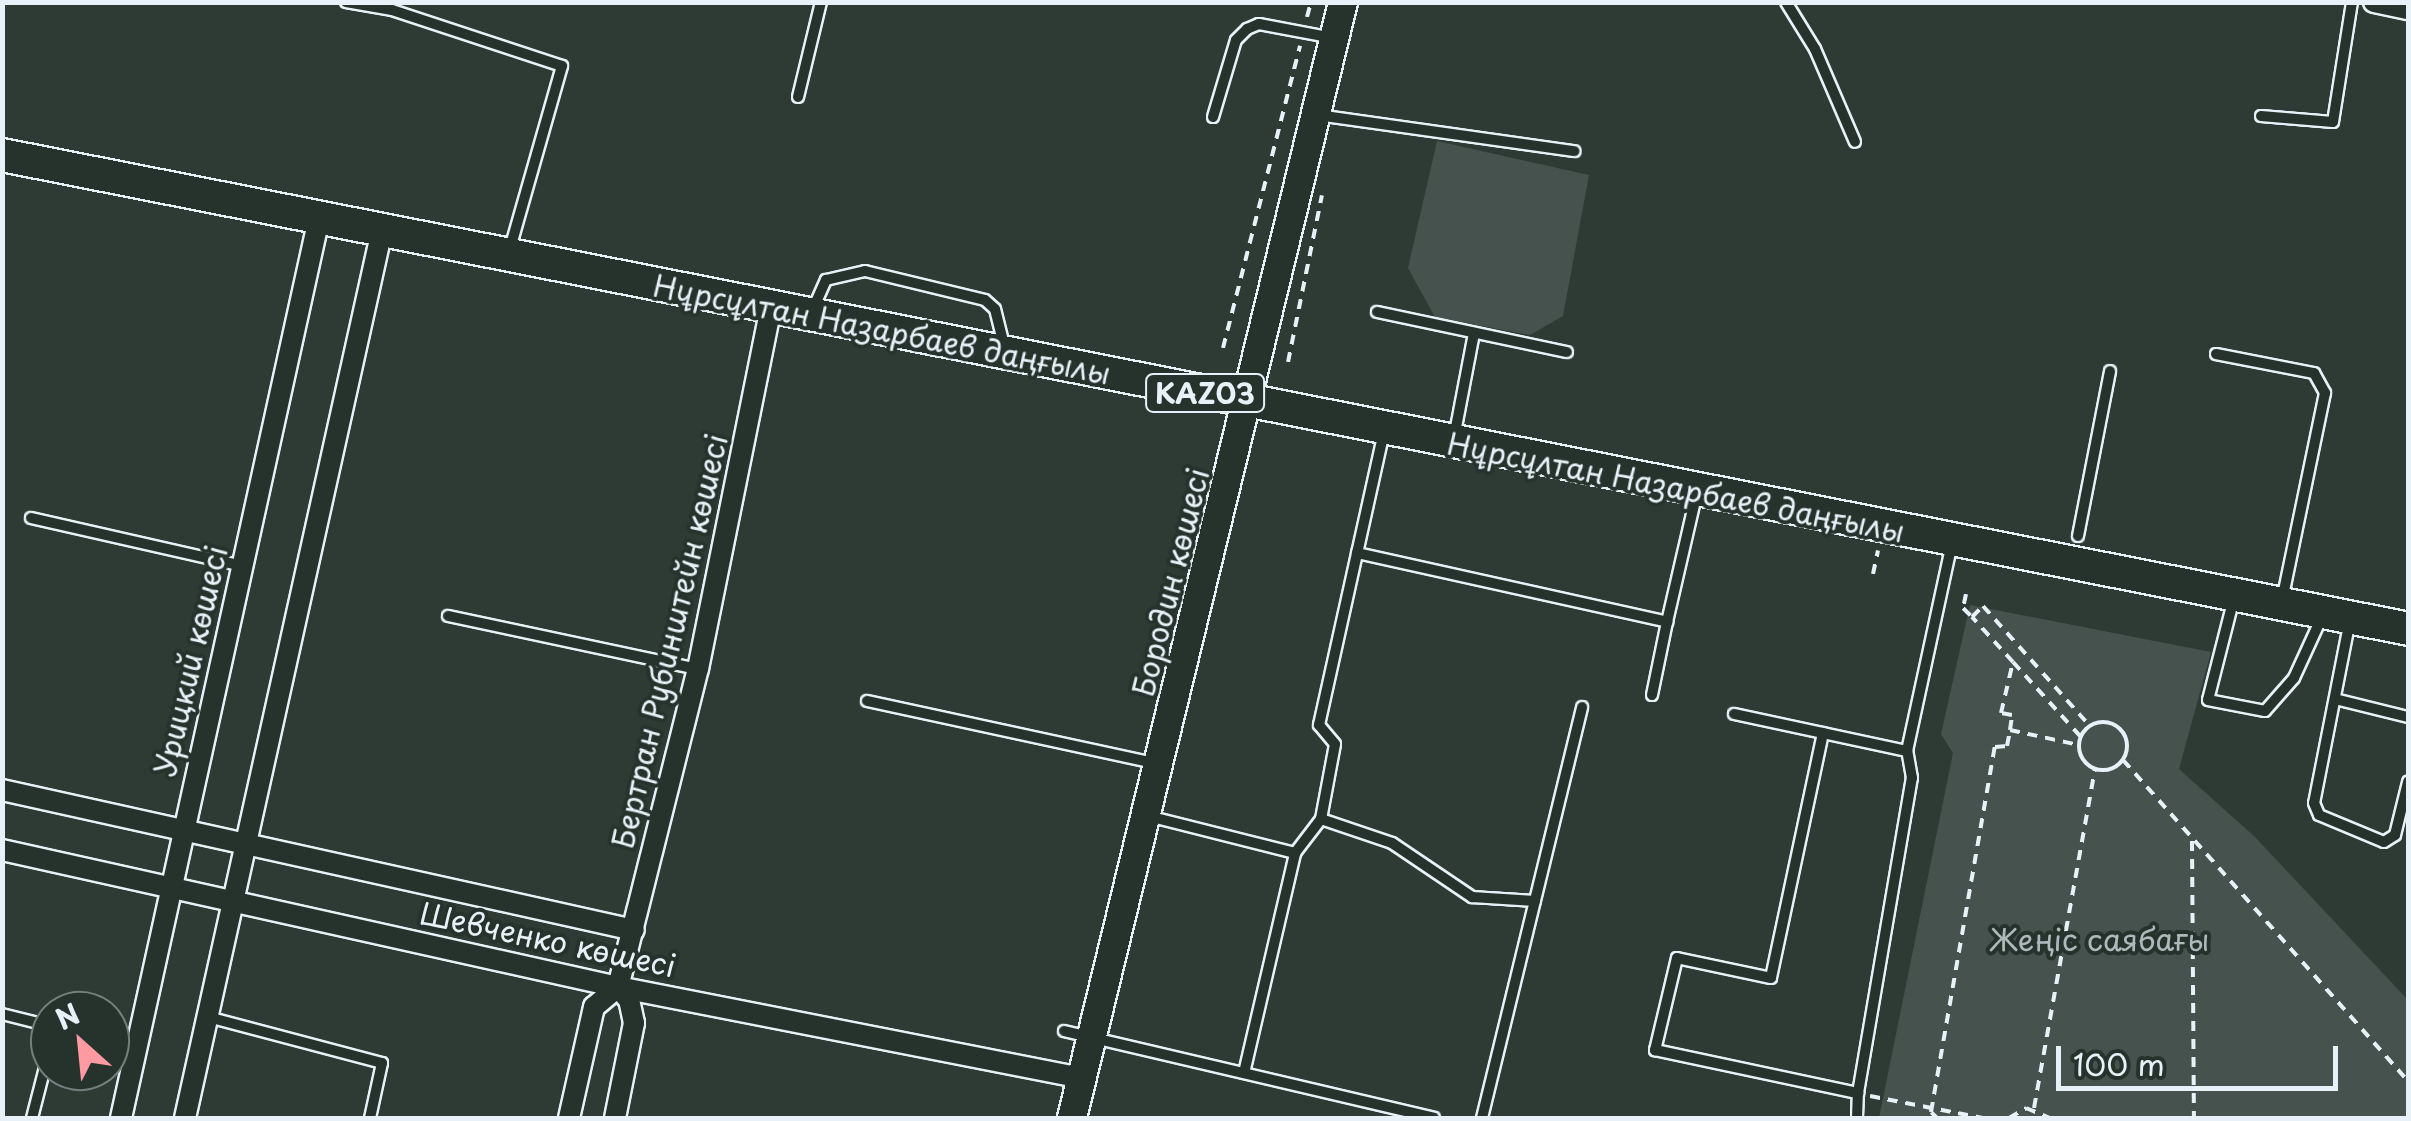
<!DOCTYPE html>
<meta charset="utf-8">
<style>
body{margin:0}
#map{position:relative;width:2411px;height:1121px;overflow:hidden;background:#2e3b35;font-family:"Playpen Sans",sans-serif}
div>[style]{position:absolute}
.green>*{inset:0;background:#45524e}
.path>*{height:4px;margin-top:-2px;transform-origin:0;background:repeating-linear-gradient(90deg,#e8f1f8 0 10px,transparent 0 18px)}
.path>.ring{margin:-2px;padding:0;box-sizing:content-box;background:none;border:4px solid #e8f1f8;border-radius:50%}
.roads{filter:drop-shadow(2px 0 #e8f1f8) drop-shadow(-2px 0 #e8f1f8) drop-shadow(0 2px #e8f1f8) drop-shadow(0 -2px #e8f1f8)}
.lane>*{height:10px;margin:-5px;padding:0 5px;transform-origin:5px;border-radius:5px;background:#26332d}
.street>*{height:20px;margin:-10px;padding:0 10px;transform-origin:10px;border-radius:10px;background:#26332d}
.secondary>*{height:28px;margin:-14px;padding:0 14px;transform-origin:14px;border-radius:14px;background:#26332d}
.primary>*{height:32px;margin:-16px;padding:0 16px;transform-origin:16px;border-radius:16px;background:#26332d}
span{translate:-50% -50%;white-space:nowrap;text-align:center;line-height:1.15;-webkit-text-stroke:8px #26332d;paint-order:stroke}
.shield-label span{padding:2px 8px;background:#26332d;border:2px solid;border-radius:8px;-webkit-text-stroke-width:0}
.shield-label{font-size:28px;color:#e8f1f8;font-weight:700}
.street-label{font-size:30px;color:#e8f1f8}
.park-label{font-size:30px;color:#afb9bc}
.frame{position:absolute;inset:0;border:5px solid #e8f1f8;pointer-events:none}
.north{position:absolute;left:30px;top:991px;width:100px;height:100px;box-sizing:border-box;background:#26332d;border:2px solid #747f7e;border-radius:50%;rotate:333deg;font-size:28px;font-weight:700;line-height:40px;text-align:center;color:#e8f1f8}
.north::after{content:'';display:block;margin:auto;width:35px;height:45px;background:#ff9aa2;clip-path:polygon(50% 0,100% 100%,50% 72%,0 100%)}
.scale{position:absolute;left:2056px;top:1046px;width:282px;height:45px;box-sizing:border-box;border:5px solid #e8f1f8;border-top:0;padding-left:12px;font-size:30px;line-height:35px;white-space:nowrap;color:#e8f1f8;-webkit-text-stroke:8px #26332d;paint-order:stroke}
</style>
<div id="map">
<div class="green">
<div style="clip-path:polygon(1437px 141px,1589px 175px,1563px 316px,1530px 335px,1435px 317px,1408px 268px)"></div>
<div style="clip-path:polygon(1970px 605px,2211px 652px,2179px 769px,2255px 837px,2408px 1000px,2408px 1118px,1879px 1118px,1953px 753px,1941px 734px)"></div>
</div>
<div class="path">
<div style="left:1307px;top:17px;width:16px;rotate:-75deg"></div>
<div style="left:1223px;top:348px;width:312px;rotate:-75.7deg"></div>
<div style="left:1288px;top:362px;width:170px;rotate:-78.5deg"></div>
<div style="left:1873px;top:574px;width:24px;rotate:-78deg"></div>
<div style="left:1966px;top:594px;width:14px;rotate:102deg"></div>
<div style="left:1963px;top:608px;width:13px;rotate:45deg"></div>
<div style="left:2013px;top:662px;width:100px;rotate:47.8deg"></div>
<div class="ring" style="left:2079px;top:722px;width:44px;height:44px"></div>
<div style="left:2010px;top:730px;width:15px;rotate:-82deg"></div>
<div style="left:2012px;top:715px;width:11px;rotate:-170deg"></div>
<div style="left:2001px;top:713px;width:52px;rotate:-76.8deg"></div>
<div style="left:2013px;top:662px;width:61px;rotate:-132.3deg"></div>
<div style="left:1972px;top:617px;width:16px;rotate:-45deg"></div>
<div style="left:1983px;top:606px;width:161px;rotate:48.3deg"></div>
<div style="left:2123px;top:760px;width:429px;rotate:48.4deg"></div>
<div style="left:2192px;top:841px;width:277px;rotate:89.6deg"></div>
<div style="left:1870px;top:1096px;width:115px;rotate:11deg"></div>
<div style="left:2034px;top:1108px;width:344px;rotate:-79.8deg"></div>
<div style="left:1937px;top:1118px;width:8px;rotate:-135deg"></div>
<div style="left:1931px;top:1112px;width:371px;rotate:-80.1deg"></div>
<div style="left:1995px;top:747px;width:12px;rotate:-5deg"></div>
<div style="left:2007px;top:746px;width:16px;rotate:-79deg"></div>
<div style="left:2010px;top:730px;width:71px;rotate:12.3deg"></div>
<div style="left:2009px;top:1118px;width:20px;rotate:-30deg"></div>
<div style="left:2026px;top:1108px;width:26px;rotate:23deg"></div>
</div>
<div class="roads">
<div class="lane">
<div style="left:346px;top:2px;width:47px;rotate:9.9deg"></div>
<div style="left:392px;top:10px;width:179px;rotate:18.2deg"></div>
<div style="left:562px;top:66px;width:190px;rotate:105.9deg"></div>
<div style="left:1786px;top:2px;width:55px;rotate:58.3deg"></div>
<div style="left:1815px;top:49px;width:101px;rotate:66.7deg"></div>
<div style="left:798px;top:97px;width:98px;rotate:-76.4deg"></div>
<div style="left:1317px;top:115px;width:260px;rotate:8deg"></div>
<div style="left:2261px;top:116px;width:72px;rotate:4.8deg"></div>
<div style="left:2333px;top:122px;width:121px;rotate:-81deg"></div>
<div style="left:1213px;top:117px;width:80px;rotate:-73.4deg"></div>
<div style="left:1236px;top:40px;width:16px;rotate:-45deg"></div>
<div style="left:1247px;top:29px;width:13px;rotate:-23deg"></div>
<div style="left:1259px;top:24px;width:75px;rotate:10.7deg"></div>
<div style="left:813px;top:309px;width:32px;rotate:-66deg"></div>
<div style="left:826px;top:280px;width:40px;rotate:-13deg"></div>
<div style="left:865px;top:271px;width:123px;rotate:13.6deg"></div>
<div style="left:985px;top:300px;width:13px;rotate:42deg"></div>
<div style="left:995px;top:309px;width:38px;rotate:76deg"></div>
<div style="left:1377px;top:312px;width:194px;rotate:11.9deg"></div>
<div style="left:2216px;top:354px;width:100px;rotate:11deg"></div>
<div style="left:2314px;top:373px;width:23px;rotate:61deg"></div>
<div style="left:2325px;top:393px;width:211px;rotate:101.7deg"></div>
<div style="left:1454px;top:438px;width:107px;rotate:-79.2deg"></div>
<div style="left:31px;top:518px;width:216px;rotate:12.8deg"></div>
<div style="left:2078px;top:536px;width:168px;rotate:-79deg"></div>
<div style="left:1357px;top:553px;width:318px;rotate:12.5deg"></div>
<div style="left:1667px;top:622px;width:133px;rotate:-77deg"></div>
<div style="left:2234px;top:598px;width:105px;rotate:104.3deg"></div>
<div style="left:2208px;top:700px;width:58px;rotate:10.9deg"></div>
<div style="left:2265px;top:711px;width:44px;rotate:-48.7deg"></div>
<div style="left:2294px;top:678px;width:65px;rotate:-65.4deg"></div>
<div style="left:448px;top:616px;width:256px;rotate:12deg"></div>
<div style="left:2349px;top:625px;width:181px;rotate:101.1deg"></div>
<div style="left:2314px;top:803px;width:13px;rotate:67deg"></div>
<div style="left:2319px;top:815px;width:70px;rotate:22.6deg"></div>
<div style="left:2384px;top:842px;width:13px;rotate:-32deg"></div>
<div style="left:2395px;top:835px;width:55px;rotate:-76.2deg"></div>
<div style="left:1652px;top:695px;width:75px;rotate:-78.4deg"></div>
<div style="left:2335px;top:699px;width:75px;rotate:13.9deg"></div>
<div style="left:867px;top:701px;width:294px;rotate:12.2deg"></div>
<div style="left:1734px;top:714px;width:177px;rotate:12.1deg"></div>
<div style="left:1823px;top:733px;width:250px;rotate:102deg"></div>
<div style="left:1771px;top:978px;width:96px;rotate:-168deg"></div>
<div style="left:1677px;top:958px;width:95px;rotate:103.4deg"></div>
<div style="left:1655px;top:1050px;width:208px;rotate:12deg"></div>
<div style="left:1858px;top:1093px;width:320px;rotate:-80.3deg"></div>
<div style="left:1912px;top:778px;width:27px;rotate:-100deg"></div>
<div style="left:1907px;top:751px;width:214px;rotate:-77.8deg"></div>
<div style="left:1148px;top:816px;width:152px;rotate:14.1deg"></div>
<div style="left:1321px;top:819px;width:75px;rotate:18.7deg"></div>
<div style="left:1392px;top:843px;width:97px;rotate:34deg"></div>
<div style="left:1472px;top:897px;width:63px;rotate:3.6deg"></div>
<div style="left:2px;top:1014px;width:49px;rotate:14deg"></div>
<div style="left:208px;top:1017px;width:180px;rotate:14.8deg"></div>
<div style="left:382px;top:1063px;width:56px;rotate:102.3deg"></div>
<div style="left:1064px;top:1031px;width:380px;rotate:13.2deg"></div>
<div style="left:1244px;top:1073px;width:226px;rotate:-76.9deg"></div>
<div style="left:1295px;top:853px;width:43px;rotate:-52.6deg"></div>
<div style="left:1321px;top:819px;width:76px;rotate:-79.4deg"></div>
<div style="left:1335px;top:744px;width:25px;rotate:-130deg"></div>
<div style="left:1319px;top:725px;width:299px;rotate:-77.5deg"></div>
<div style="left:32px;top:1118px;width:72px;rotate:-75.6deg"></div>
<div style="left:1482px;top:1118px;width:423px;rotate:-76.3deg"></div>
<div style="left:1857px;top:1118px;width:25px;rotate:-88deg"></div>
</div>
<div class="street">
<div style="left:2374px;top:2px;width:35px;rotate:12deg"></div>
<div style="left:2px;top:790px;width:647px;rotate:12.49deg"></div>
<div style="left:2px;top:850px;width:631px;rotate:12.54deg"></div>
<div style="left:618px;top:987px;width:473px;rotate:11.1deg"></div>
<div style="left:618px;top:987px;width:328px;rotate:-75.9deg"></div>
<div style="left:698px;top:669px;width:369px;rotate:-78.6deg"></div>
<div style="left:121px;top:1118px;width:922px;rotate:-77.59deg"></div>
<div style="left:185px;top:1118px;width:910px;rotate:-77.49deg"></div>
<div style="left:569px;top:1118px;width:114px;rotate:-77.3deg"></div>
<div style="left:594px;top:1007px;width:31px;rotate:-40deg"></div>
<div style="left:615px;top:1118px;width:97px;rotate:-78.7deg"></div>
<div style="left:634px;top:1023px;width:24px;rotate:-102deg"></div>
<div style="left:629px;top:1000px;width:17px;rotate:-130deg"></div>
</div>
<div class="secondary">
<div style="left:1072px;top:1118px;width:1148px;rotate:-76.35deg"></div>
</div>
<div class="primary">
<div style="left:2px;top:155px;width:2452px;rotate:11.14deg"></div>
</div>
</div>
<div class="shield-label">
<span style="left:1205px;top:393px">KАZ03</span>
</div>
<div class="street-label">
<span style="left:882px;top:329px;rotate:11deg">Нұрсұлтан Назарбаев даңғылы</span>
<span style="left:1676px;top:487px;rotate:11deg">Нұрсұлтан Назарбаев даңғылы</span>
<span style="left:1170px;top:582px;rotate:-76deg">Бородин көшесі</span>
<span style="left:669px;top:641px;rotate:-77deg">Бертран Рубинштейн көшесі</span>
<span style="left:190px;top:661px;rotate:-77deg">Урицкий көшесі</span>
<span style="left:548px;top:939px;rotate:12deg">Шевченко көшесі</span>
</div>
<div class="park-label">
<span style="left:2099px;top:939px">Жеңіс саябағы</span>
</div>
<div class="frame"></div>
<div class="north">N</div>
<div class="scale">100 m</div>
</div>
